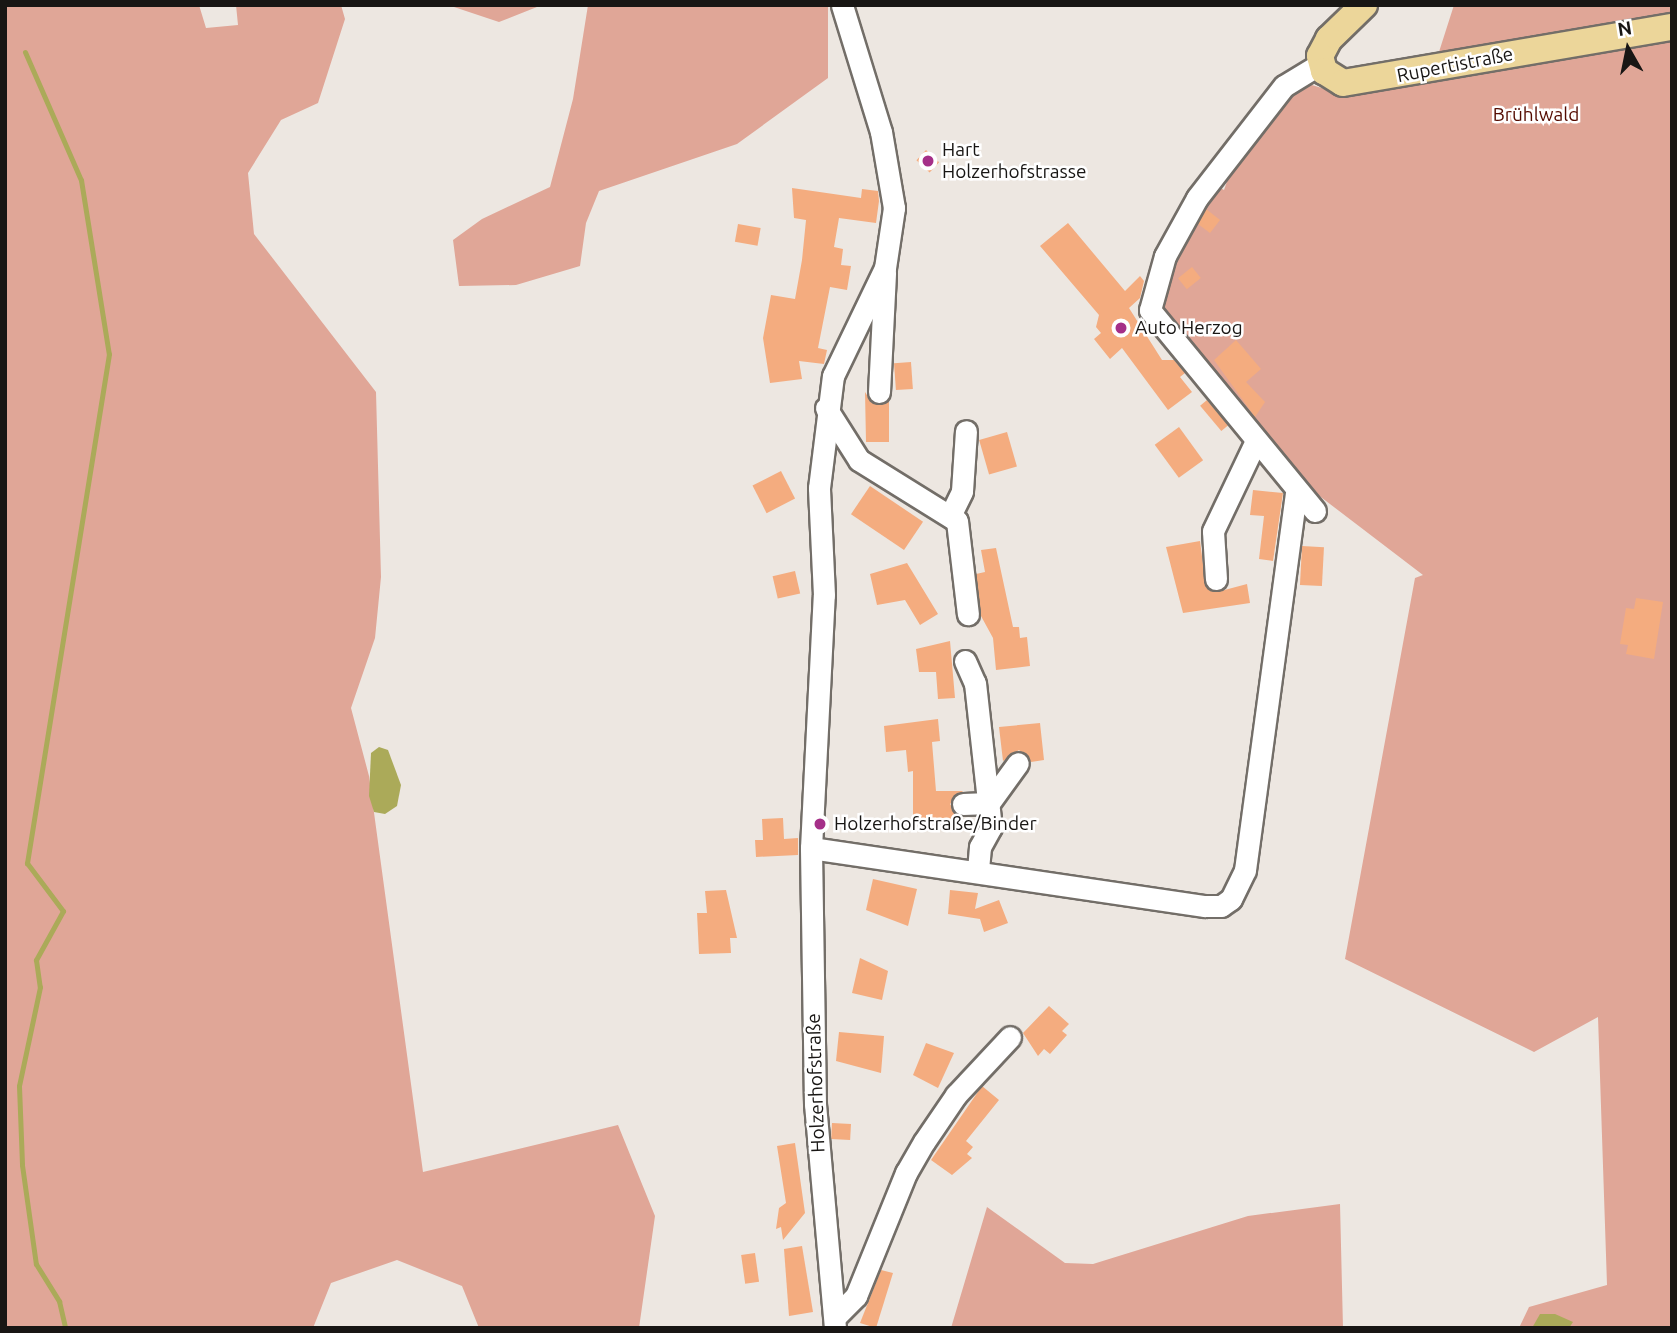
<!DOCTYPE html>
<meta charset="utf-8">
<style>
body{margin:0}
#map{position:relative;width:1677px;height:1333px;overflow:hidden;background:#ede7e1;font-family:Ubuntu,sans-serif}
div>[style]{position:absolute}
.green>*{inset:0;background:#e0a697}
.water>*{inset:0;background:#abaa59}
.stream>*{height:5px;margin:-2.5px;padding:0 2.5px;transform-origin:2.5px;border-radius:2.5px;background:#abaa59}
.building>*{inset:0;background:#f4ac7f;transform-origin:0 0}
.roads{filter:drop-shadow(2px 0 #736e68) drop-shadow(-2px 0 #736e68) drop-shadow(0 2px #736e68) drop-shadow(0 -2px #736e68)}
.minor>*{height:21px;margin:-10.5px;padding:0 10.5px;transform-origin:10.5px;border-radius:10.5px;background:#fff}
.major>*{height:26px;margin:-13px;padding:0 13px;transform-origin:13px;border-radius:13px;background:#ecd69a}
.dots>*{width:19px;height:19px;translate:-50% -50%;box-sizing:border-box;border:4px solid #fff;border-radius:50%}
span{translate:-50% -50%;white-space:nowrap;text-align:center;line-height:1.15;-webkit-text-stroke:5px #fff;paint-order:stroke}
.street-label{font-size:19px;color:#181614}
.park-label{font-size:19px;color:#540b00}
.poi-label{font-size:19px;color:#181614}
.left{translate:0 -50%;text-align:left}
.frame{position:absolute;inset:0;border:7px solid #181614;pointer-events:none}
.north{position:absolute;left:1593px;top:14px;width:70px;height:70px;-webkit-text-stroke:5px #fff;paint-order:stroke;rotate:351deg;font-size:19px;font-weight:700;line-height:28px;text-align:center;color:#181614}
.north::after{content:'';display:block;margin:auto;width:24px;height:32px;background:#181614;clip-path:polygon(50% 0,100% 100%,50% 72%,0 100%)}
</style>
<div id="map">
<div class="green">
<div style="clip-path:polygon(5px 5px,199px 5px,206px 28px,238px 25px,236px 5px,341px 5px,345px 19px,318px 103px,281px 120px,248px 173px,254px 234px,376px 392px,381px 577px,375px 638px,351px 708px,369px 776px,423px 1172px,618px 1125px,655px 1216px,639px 1328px,479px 1328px,462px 1286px,397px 1260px,331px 1283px,313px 1328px,5px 1328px)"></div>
<div style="clip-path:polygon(431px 5px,542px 5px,499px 22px,451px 6px)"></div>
<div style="clip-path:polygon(588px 5px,828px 5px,828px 78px,737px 144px,599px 191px,586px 223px,580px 266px,516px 285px,459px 286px,453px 240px,482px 219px,550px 187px,573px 99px)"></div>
<div style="clip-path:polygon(1454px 5px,1672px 5px,1672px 1328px,1519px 1328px,1529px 1307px,1607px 1285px,1598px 1017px,1534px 1052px,1345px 959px,1415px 578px,1423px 575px,1309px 488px,1163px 316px,1159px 297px,1164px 268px,1212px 183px,1224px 190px,1239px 147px,1299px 81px,1341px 94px,1430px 80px)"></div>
<div style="clip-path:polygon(1340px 1204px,1343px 1328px,951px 1328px,987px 1207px,1065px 1263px,1093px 1264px,1248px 1216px)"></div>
</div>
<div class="water">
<div style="clip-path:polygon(379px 747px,388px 750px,401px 785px,397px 806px,385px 814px,374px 812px,369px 796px,371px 753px)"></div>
<div style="clip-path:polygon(1540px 1314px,1555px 1314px,1573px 1322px,1569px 1328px,1532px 1328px)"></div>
</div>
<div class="stream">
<div style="left:25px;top:52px;width:140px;rotate:66.4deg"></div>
<div style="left:81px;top:180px;width:176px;rotate:80.9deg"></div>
<div style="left:109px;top:354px;width:516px;rotate:99.15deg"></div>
<div style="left:27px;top:863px;width:60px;rotate:53.1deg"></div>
<div style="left:63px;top:911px;width:56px;rotate:118.9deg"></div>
<div style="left:36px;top:960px;width:27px;rotate:82deg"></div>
<div style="left:40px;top:987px;width:101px;rotate:102deg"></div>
<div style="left:19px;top:1086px;width:79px;rotate:87.8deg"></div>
<div style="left:22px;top:1165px;width:100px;rotate:82deg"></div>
<div style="left:36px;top:1264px;width:44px;rotate:58.1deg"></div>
<div style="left:59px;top:1301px;width:28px;rotate:77deg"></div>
</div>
<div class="building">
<div style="left:926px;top:150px;width:18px;height:14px;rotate:43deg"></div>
<div style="clip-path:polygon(792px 188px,861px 198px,862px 189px,878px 191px,879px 201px,876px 223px,839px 218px,834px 247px,843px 249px,841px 265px,851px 266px,847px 290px,830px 287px,818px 348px,827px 350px,824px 364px,799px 361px,802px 379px,770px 383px,763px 338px,771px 295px,795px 299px,802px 260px,806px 220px,794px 218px)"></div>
<div style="clip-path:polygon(1206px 209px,1220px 220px,1210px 233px,1198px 224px)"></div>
<div style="clip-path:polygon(1068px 223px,1125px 291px,1140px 276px,1144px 281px,1140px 298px,1129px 308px,1162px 360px,1174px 360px,1185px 373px,1180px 377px,1192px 392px,1168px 410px,1122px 348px,1110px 359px,1094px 339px,1101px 333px,1096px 327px,1099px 315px,1040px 246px)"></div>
<div style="left:738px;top:224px;width:23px;height:18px;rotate:10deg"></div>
<div style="left:1192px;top:267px;width:14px;height:18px;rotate:51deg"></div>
<div style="clip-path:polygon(1236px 340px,1261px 369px,1246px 382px,1265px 402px,1255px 417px,1214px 360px)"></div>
<div style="left:911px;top:362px;width:27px;height:17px;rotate:86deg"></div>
<div style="clip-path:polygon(865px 392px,872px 403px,889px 400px,889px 442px,866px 442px)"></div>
<div style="left:1207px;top:400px;width:33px;height:9px;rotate:50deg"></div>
<div style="left:1179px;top:427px;width:41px;height:30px;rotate:54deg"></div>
<div style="left:1007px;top:432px;width:36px;height:29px;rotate:74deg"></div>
<div style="left:781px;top:471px;width:31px;height:32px;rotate:63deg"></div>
<div style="left:870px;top:486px;width:64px;height:34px;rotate:34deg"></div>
<div style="clip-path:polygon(1253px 490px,1283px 493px,1273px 561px,1259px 559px,1264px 516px,1250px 515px)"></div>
<div style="clip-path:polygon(1200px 541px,1206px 587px,1217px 592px,1247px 584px,1250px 603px,1183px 613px,1166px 547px)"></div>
<div style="left:1302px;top:546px;width:22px;height:39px;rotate:3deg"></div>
<div style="clip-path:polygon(996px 548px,1013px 627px,1019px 627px,1020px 638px,1027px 637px,1030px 666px,996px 670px,993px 638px,981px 616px,976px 574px,985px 572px,981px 550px)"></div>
<div style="clip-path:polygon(907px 563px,938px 614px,920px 625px,905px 600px,877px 605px,870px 574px)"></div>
<div style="left:795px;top:571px;width:23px;height:23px;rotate:77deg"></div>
<div style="clip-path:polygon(1636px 598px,1663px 602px,1654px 659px,1626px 654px,1628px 645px,1620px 644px,1626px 608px,1634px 609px)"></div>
<div style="clip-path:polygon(950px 641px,955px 698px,938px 699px,936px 672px,919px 672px,916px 649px)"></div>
<div style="clip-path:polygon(938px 719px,940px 741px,932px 742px,936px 791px,963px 791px,950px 804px,963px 822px,913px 822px,913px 771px,908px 772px,906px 750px,886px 752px,884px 726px)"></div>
<div style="clip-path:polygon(1040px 723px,1044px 760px,1031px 762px,1019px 750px,1003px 761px,999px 727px)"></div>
<div style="clip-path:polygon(783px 818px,784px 839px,798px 838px,798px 855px,756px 857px,755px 840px,763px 840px,762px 819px)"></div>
<div style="clip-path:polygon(873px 879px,917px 889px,908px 926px,866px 910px)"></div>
<div style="clip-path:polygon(726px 890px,737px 938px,730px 938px,731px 953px,699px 954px,697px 913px,707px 913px,705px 891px)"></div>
<div style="clip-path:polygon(950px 890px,978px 893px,975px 909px,999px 900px,1008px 923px,984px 932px,980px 919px,948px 914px)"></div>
<div style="clip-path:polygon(860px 958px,888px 971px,882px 1000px,852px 993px)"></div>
<div style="clip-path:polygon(1049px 1006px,1069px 1024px,1062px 1031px,1067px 1035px,1050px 1054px,1044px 1049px,1038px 1056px,1023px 1033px)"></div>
<div style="clip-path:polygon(839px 1032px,884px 1036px,881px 1073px,836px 1061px)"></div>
<div style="clip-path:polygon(926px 1043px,954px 1053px,938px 1088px,913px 1075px)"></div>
<div style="clip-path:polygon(982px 1086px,999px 1100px,966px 1141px,973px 1147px,967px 1154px,972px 1158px,952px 1175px,931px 1160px)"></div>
<div style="left:832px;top:1123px;width:19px;height:16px;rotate:3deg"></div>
<div style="clip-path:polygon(795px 1143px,805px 1213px,783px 1240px,781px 1227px,776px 1229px,779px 1208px,786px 1203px,777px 1146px)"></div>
<div style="clip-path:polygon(802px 1246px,813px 1312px,789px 1316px,784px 1249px)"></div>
<div style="left:755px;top:1253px;width:29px;height:14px;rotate:82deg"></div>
<div style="clip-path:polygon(881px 1270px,893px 1273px,876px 1328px,860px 1323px)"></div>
</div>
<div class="roads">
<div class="minor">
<div style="left:879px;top:392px;width:120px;rotate:-87.1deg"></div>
<div style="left:826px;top:408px;width:62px;rotate:57.6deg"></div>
<div style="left:859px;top:460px;width:115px;rotate:31.9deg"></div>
<div style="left:957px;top:521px;width:94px;rotate:83.3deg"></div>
<div style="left:1315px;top:511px;width:260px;rotate:-129.4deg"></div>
<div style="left:1150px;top:310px;width:56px;rotate:-74.5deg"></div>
<div style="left:1165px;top:256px;width:66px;rotate:-61.1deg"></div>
<div style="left:1197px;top:198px;width:142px;rotate:-52.2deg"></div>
<div style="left:1284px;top:86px;width:42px;rotate:-31.4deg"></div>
<div style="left:951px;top:514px;width:25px;rotate:-64deg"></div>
<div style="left:962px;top:491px;width:60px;rotate:-86.2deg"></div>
<div style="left:1216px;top:579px;width:48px;rotate:-93.6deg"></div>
<div style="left:1213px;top:531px;width:100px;rotate:-64.5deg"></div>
<div style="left:965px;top:661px;width:24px;rotate:66deg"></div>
<div style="left:975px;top:683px;width:145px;rotate:83.7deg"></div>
<div style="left:991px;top:827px;width:23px;rotate:119deg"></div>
<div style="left:980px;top:847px;width:22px;rotate:95deg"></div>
<div style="left:963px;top:804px;width:26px;rotate:-2deg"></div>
<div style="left:989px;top:803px;width:49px;rotate:-54.1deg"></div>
<div style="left:811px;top:848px;width:398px;rotate:8.4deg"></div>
<div style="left:1205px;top:906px;width:16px"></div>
<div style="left:1221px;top:906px;width:12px;rotate:-35deg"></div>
<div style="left:1231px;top:899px;width:32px;rotate:-64deg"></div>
<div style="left:1245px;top:870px;width:382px;rotate:-82.3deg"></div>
<div style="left:835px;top:1317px;width:30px;rotate:-45deg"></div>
<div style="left:856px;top:1296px;width:133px;rotate:-67.9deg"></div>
<div style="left:906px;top:1173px;width:36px;rotate:-60deg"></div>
<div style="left:924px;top:1142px;width:57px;rotate:-55.8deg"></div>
<div style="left:956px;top:1095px;width:79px;rotate:-47deg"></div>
<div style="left:835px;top:1328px;width:225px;rotate:-95.1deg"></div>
<div style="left:815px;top:1104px;width:256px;rotate:-90.9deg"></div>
<div style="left:811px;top:848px;width:253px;rotate:-87.1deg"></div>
<div style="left:824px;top:595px;width:107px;rotate:-92.7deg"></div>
<div style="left:819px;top:488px;width:113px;rotate:-82.9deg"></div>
<div style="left:833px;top:376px;width:120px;rotate:-64.3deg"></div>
<div style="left:885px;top:268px;width:61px;rotate:-81.5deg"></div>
<div style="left:894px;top:208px;width:77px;rotate:-99.7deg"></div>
<div style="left:881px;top:132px;width:133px;rotate:-107.1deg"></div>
</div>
<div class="major">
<div style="left:1364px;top:5px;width:49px;rotate:135.8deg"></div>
<div style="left:1329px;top:39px;width:19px;rotate:118deg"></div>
<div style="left:1320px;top:56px;width:16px;rotate:75deg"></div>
<div style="left:1324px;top:71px;width:22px;rotate:32deg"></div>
<div style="left:1343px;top:83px;width:334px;rotate:-9.7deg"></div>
</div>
</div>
<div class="dots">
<div style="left:928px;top:161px;background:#a52f88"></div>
<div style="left:1121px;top:328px;background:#a52f88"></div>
<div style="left:820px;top:824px;background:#a52f88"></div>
</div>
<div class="street-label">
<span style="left:1455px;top:65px;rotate:-11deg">Rupertistraße</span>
<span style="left:816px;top:1083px;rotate:-92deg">Holzerhofstraße</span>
</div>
<div class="park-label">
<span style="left:1536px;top:115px">Brühlwald</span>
</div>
<div class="poi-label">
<span class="left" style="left:942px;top:161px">Hart<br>Holzerhofstrasse</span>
<span class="left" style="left:1135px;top:328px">Auto Herzog</span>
<span class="left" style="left:834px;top:824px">Holzerhofstraße/Binder</span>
</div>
<div class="frame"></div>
<div class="north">N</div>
</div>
